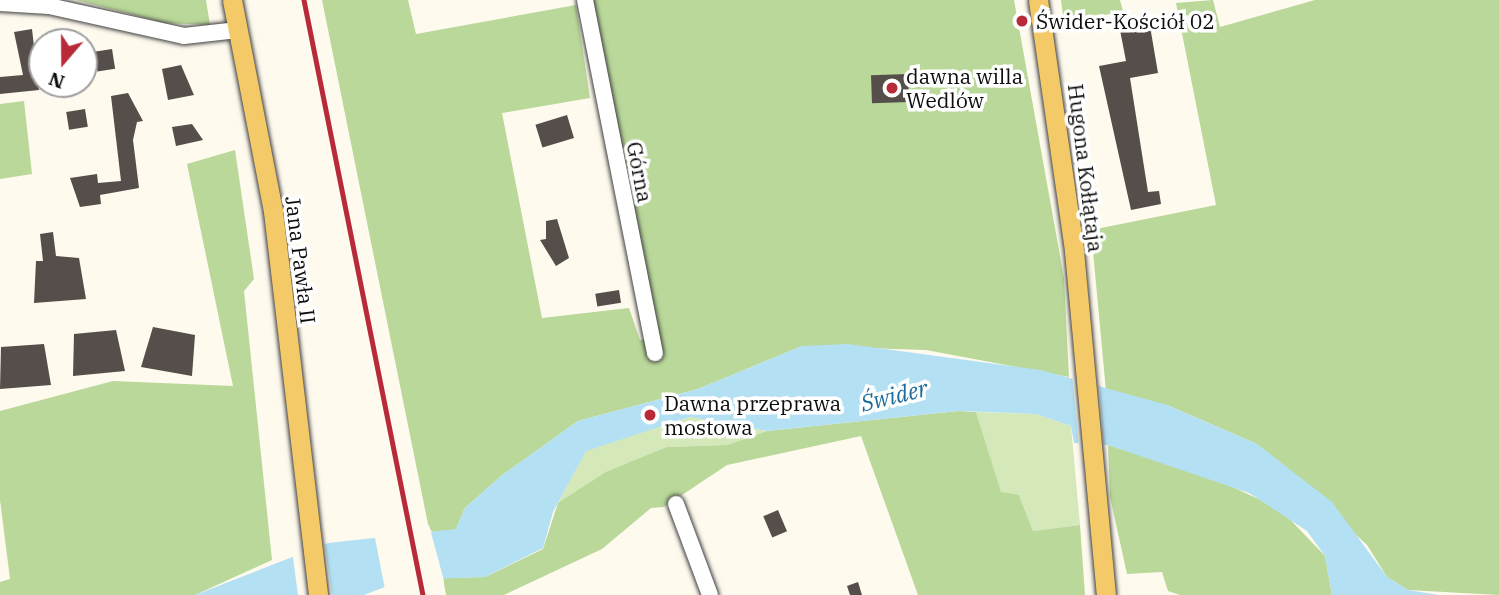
<!DOCTYPE html>
<html>
<head>
<meta charset="utf-8">
<style>
  body { margin:0 }
  #map { position:relative; width:1499px; height:595px; overflow:hidden; background:#fefaee; font-family:"IBM Plex Serif",serif }
  div>[style] { position:absolute }
  [style*='--x'] { left:calc(var(--x)*1px); top:calc(var(--y)*1px); width:calc(var(--w)*1px); rotate:calc(var(--a)*1deg) }
  .green>* { inset:0; background:#d4e8b9 }
  .forest>* { inset:0; background:#b9d899 }
  .water>* { inset:0; background:#b4e0f4 }
  .pier>* { inset:0; background:#fefaee }
  .building>* { inset:0; background:#554e4a; transform-origin:0 0 }
  .roads { filter:drop-shadow(0 0 2px #404040) drop-shadow(0 0 2px #404040) }
  .minor>* { height:16px; margin:-8px; padding:0 8px; transform-origin:8px; border-radius:8px; background:#fff }
  .major>* { height:19px; margin:-9.5px; padding:0 9.5px; transform-origin:9.5px; border-radius:9.5px; background:#f4c968 }
  .rail>* { height:4.5px; margin:-2.25px; padding:0 2.25px; transform-origin:2.25px; border-radius:2.25px; background:#b92a39 }
  .dots>* { width:19px; height:19px; translate:-50% -50%; box-sizing:border-box; border:4px solid #fff; border-radius:50% }
  span { translate:-50% -50%; white-space:nowrap; text-align:center; line-height:1.15; -webkit-text-stroke:7px #fff; paint-order:stroke }
  .poi-label { font-size:21px; color:#0d0d0d }
  .left { translate:0 -50%; text-align:left }
  .street-label { font-size:21px; color:#0d0d0d }
  .water-label { font-size:23px; color:#1b6b9b; font-style:italic }
  .north { position:absolute; left:28px; top:28px; width:70px; height:70px; box-sizing:border-box; background:#fff; border:2px solid #9e9e9e; border-radius:50%; rotate:200deg; font-size:19px; font-weight:700; line-height:28px; text-align:center; color:#0d0d0d }
  .north::after { content:''; display:block; margin:auto; width:24px; height:32px; background:#b92a39; clip-path:polygon(50% 0,100% 100%,50% 72%,0 100%) }
</style>
</head>
<body>
<div id="map">
  <div class="green">
    <i style="clip-path:polygon(976px 412px,1036px 414px,1071px 426px,1080px 525px,1033px 531px,1019px 495px,1001px 493px)"></i>
    <i style="clip-path:polygon(690px 417px,767px 431px,727px 445px,667px 447px,558px 503px,586px 450px)"></i>
  </div>
  <div class="forest">
    <i style="clip-path:polygon(76px 0,206px 0,210px 25px,165px 23px)"></i>
    <i style="clip-path:polygon(322px 0,408px 0,416px 34px,576px 5px,590px 98px,502px 113px,542px 318px,629px 308px,640px 340px,656px 337px,592px 0,1014px 0,1064px 278px,1069px 377px,926px 350px,802px 346px,698px 389px,578px 421px,501px 476px,465px 508px,456px 529px,438px 535px,429px 529px)"></i>
    <i style="clip-path:polygon(1061px 0,1120px 0,1123px 11px,1064px 24px)"></i>
    <i style="clip-path:polygon(1213px 0,1220px 27px,1315px 0,1499px 0,1499px 595px,1408px 590px,1387px 577px,1367px 545px,1257px 444px,1167px 405px,1106px 391px,1091px 230px,1216px 205px,1176px 3px)"></i>
    <i style="clip-path:polygon(24px 101px,32px 174px,0 179px,0 104px)"></i>
    <i style="clip-path:polygon(235px 150px,254px 279px,244px 291px,272px 560px,195px 595px,0 595px,0 582px,10px 579px,0 500px,0 411px,113px 381px,233px 386px,187px 164px)"></i>
    <i style="clip-path:polygon(958px 411px,976px 412px,1001px 492px,1019px 495px,1033px 531px,1080px 525px,1085px 595px,918px 595px,861px 436px,727px 465px,664px 507px,651px 508px,602px 549px,504px 595px,446px 595px,443px 578px,485px 577px,543px 549px,558px 503px,606px 472px,667px 447px,727px 445px,767px 431px)"></i>
    <i style="clip-path:polygon(1108px 445px,1213px 478px,1280px 509px,1325px 556px,1332px 595px,1180px 595px,1168px 591px,1162px 572px,1127px 574px,1110px 497px)"></i>
  </div>
  <div class="water">
    <i style="clip-path:polygon(848px 344px,1041px 370px,1167px 405px,1257px 444px,1332px 502px,1387px 577px,1408px 590px,1439px 595px,1332px 595px,1325px 556px,1307px 531px,1249px 493px,1108px 445px,1074px 443px,1071px 426px,1036px 414px,958px 411px,767px 431px,690px 417px,586px 451px,553px 512px,543px 548px,485px 577px,403px 580px,364px 595px,195px 595px,328px 543px,456px 529px,465px 508px,501px 476px,578px 421px,698px 389px,802px 346px)"></i>
  </div>
  <div class="pier">
    <i style="clip-path:polygon(1072px 374px,1099px 384px,1104px 448px,1079px 447px)"></i>
    <i style="clip-path:polygon(429px 525px,444px 581px,385px 589px,374px 533px)"></i>
    <i style="clip-path:polygon(324px 540px,332px 595px,298px 595px,292px 550px)"></i>
  </div>
  <div class="building">
    <i style="clip-path:polygon(1158px 18px,1161px 31px,1151px 32px,1158px 73px,1130px 78px,1148px 192px,1159px 191px,1161px 204px,1131px 210px,1099px 66px,1126px 61px,1119px 25px)"></i>
    <i style="clip-path:polygon(32px 29px,39px 90px,0 94px,0 77px,23px 75px,14px 32px)"></i>
    <i style="left:112px;top:49px;width:20px;height:18px;rotate:81deg"></i>
    <i style="clip-path:polygon(181px 65px,194px 95px,168px 100px,162px 69px)"></i>
    <i style="left:908px;top:74px;width:28px;height:37px;rotate:88deg"></i>
    <i style="clip-path:polygon(128px 93px,143px 121px,137px 122px,133px 140px,139px 188px,100px 195px,101px 204px,80px 207px,70px 178px,97px 174px,98px 183px,121px 181px,111px 96px)"></i>
    <i style="left:85px;top:109px;width:18px;height:19px;rotate:81deg"></i>
    <i style="left:567px;top:115px;width:24px;height:33px;rotate:73deg"></i>
    <i style="clip-path:polygon(192px 124px,203px 140px,176px 146px,172px 127px)"></i>
    <i style="clip-path:polygon(557px 219px,569px 258px,556px 266px,540px 240px,546px 239px,546px 221px)"></i>
    <i style="clip-path:polygon(53px 232px,56px 256px,79px 258px,86px 299px,34px 303px,36px 261px,43px 261px,40px 234px)"></i>
    <i style="left:619px;top:290px;width:13px;height:24px;rotate:81deg"></i>
    <i style="clip-path:polygon(153px 327px,195px 335px,192px 376px,141px 367px)"></i>
    <i style="clip-path:polygon(116px 330px,125px 371px,73px 376px,74px 334px)"></i>
    <i style="clip-path:polygon(44px 344px,51px 385px,0 389px,1px 347px)"></i>
    <i style="left:778px;top:510px;width:23px;height:16px;rotate:67deg"></i>
    <i style="clip-path:polygon(858px 582px,862px 595px,850px 595px,847px 586px)"></i>
  </div>
  <div class="roads">
    <div class="minor">
      <i style="--x:585;--y:0;--w:360;--a:78.8"></i>
      <i style="--x:0;--y:3;--w:49;--a:3.5"></i>
      <i style="--x:49;--y:6;--w:138;--a:12.5"></i>
      <i style="--x:184;--y:36;--w:54;--a:-6.3"></i>
      <i style="--x:676;--y:504;--w:97;--a:69.5"></i>
    </div>
    <div class="major">
      <i style="--x:232;--y:0;--w:215;--a:79"></i>
      <i style="--x:273;--y:211;--w:387;--a:83.3"></i>
      <i style="--x:1038;--y:0;--w:254;--a:81.8"></i>
      <i style="--x:1074;--y:251;--w:345;--a:84.7"></i>
    </div>
  </div>
  <div class="rail">
    <i style="--x:304;--y:0;--w:607;--a:78.69"></i>
  </div>
  <div class="dots">
    <i style="left:1022px;top:21px;background:#b92a39"></i>
    <i style="left:892px;top:88px;background:#b92a39"></i>
    <i style="left:650px;top:415px;background:#b92a39"></i>
  </div>
  <div class="poi-label">
    <span class="left" style="left:1036px;top:21px">Świder-Kościół 02</span>
    <span class="left" style="left:906px;top:88px">dawna willa<br>Wedlów</span>
    <span class="left" style="left:664px;top:415px">Dawna przeprawa<br>mostowa</span>
  </div>
  <div class="street-label">
    <span style="left:1086px;top:168px;rotate:83deg">Hugona Kołłątaja</span>
    <span style="left:640px;top:172px;rotate:79deg">Górna</span>
    <span style="left:301px;top:260px;rotate:83deg">Jana Pawła II</span>
  </div>
  <div class="water-label">
    <span style="left:894px;top:395px;rotate:-14deg">Świder</span>
  </div>
  <div class="north">N</div>
</div>
</body>
</html>
